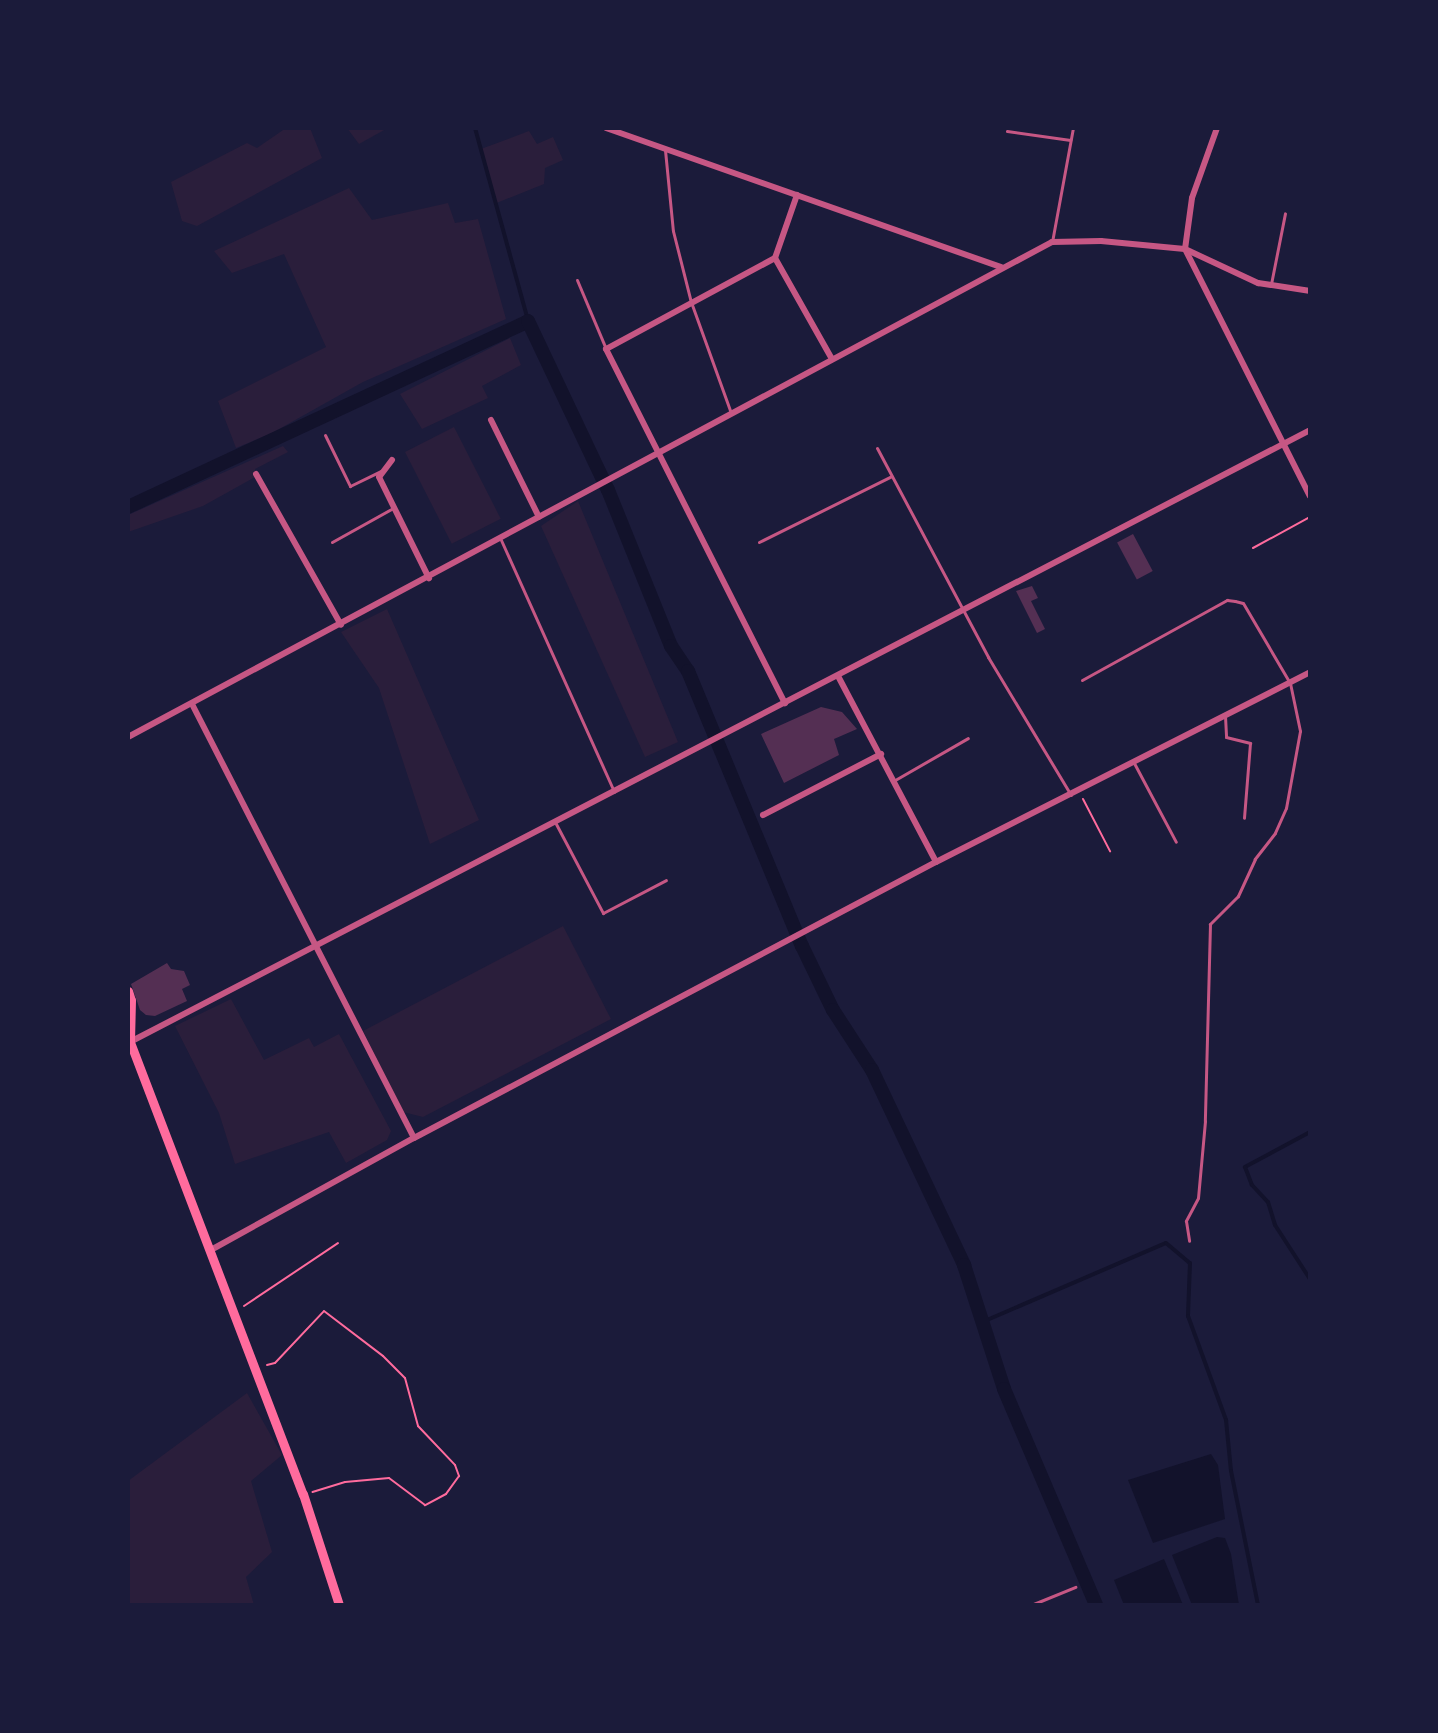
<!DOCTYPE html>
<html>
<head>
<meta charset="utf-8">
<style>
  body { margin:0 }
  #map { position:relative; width:1438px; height:1733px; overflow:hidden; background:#1b1b3a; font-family:"IBM Plex Serif",serif }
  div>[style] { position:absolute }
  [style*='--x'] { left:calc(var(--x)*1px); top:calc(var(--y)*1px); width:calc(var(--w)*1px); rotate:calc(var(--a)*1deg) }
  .green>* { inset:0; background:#2a1e3b; transform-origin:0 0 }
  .water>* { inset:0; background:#12122b }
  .stream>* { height:4px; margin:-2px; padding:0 2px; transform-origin:2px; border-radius:2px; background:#12122b }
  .canal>* { height:14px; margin:-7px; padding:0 7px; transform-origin:7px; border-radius:7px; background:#12122b }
  .building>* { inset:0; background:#542f53; transform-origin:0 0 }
  .path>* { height:2px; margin:-1px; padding:0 1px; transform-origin:1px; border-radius:1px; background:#ff6b9d }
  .service>* { height:3px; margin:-1.5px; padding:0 1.5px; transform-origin:1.5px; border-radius:1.5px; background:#c65784 }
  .minor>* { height:6px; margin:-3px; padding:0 3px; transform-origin:3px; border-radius:3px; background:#c65784 }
  .secondary>* { height:9px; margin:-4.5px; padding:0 4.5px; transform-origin:4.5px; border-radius:4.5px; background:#ff6b9d }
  span { translate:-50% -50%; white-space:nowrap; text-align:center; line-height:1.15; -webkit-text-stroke:6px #1b1b3a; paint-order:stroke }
  .frame { position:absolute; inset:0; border:130px solid #1b1b3a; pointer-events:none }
</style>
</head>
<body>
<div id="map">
  <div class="green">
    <i style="clip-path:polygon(286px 128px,310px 128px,322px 158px,197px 226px,182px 221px,171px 182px,247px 143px,257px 148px)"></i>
    <i style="clip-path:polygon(347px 128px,386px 128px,386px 129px,359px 144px)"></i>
    <i style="clip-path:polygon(529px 131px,537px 144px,553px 137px,563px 160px,545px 168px,544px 184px,494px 204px,481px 149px)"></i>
    <i style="clip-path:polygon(349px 188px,372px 220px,448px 203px,455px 223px,478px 219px,506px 319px,363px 382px,272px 433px,236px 448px,218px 401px,326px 347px,284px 254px,232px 273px,214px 251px)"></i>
    <i style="clip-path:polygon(510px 338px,521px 365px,482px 386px,488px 398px,422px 429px,400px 394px)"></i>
    <i style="left:454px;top:427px;width:103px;height:55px;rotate:63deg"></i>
    <i style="clip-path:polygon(283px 446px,288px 452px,255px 469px,257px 476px,203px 506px,128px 532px,128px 515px)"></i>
    <i style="clip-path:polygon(578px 501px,678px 742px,645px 757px,541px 526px)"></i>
    <i style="clip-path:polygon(387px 609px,479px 820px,430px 844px,379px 688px,341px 632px)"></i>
    <i style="clip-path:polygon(563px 926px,611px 1019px,423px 1117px,403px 1112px,363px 1031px)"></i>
    <i style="clip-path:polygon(231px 999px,264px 1060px,309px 1038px,314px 1047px,339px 1034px,391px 1131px,387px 1140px,346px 1163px,329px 1132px,235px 1164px,219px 1113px,175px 1026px)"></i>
    <i style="clip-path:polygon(247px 1393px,282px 1455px,251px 1481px,272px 1552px,246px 1577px,254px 1605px,128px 1605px,128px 1481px)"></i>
  </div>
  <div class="water">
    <i style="clip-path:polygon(1211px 1454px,1218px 1465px,1225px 1519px,1153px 1543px,1128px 1480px)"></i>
    <i style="clip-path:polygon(1217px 1537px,1225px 1538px,1231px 1554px,1239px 1605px,1192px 1605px,1172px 1555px)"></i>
    <i style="clip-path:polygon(1164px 1559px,1183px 1605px,1124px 1605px,1114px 1580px)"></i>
  </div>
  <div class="stream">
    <i style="--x:475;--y:128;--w:200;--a:74.6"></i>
    <i style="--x:1310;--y:1132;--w:74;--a:151.7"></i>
    <i style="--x:1245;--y:1167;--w:19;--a:69"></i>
    <i style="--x:1252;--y:1185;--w:23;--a:47"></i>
    <i style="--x:1268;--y:1202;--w:24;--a:73"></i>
    <i style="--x:1275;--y:1225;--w:64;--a:57.1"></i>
    <i style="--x:980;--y:1323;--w:202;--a:-23.3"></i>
    <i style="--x:1166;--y:1243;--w:31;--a:40"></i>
    <i style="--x:1190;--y:1263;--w:53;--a:92.2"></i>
    <i style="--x:1188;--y:1316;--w:111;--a:69.9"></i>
    <i style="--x:1226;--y:1420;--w:51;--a:84.4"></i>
    <i style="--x:1231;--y:1471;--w:137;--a:78.6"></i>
  </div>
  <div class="canal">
    <i style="--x:128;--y:507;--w:441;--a:-24.9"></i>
    <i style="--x:528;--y:321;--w:187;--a:64.7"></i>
    <i style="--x:608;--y:490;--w:168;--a:68"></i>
    <i style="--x:671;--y:646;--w:30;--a:56"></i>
    <i style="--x:688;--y:671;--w:298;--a:67.5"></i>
    <i style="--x:802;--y:946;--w:71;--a:64.2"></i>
    <i style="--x:833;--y:1010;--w:72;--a:57"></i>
    <i style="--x:872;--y:1070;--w:216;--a:64.7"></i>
    <i style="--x:964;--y:1265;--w:130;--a:72.1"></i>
    <i style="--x:1004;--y:1389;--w:235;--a:66.9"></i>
  </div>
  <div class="building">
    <i style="left:1133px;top:534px;width:42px;height:18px;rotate:62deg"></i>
    <i style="clip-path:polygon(1032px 586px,1038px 598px,1031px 601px,1045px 629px,1037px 633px,1016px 591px)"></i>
    <i style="clip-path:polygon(821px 707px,842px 712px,857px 729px,834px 739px,839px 755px,784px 783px,761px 734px)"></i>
    <i style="clip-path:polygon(167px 963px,171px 969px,184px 971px,190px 985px,182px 989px,187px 1001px,155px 1016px,146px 1015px,140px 1010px,131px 984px)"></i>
  </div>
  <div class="path">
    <i style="--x:1253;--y:548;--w:65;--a:-28.5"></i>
    <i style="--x:1083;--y:799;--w:59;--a:62.6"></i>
    <i style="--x:244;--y:1306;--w:113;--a:-33.8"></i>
    <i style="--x:267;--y:1365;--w:8;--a:-14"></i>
    <i style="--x:275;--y:1363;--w:71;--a:-46.7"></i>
    <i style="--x:324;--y:1311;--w:74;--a:37.3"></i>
    <i style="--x:383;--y:1356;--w:31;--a:45"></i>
    <i style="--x:405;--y:1378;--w:50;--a:74.8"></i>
    <i style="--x:418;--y:1426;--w:54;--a:46.5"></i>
    <i style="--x:455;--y:1465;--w:12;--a:70"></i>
    <i style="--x:459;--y:1476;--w:22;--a:126"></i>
    <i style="--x:446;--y:1494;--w:24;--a:152"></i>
    <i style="--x:425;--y:1505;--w:45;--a:-143.1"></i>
    <i style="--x:389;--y:1478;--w:44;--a:174.8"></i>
    <i style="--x:345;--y:1482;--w:34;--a:163"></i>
  </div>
  <div class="service">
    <i style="--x:1007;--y:131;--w:64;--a:8.1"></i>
    <i style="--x:665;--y:150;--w:81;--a:84.4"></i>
    <i style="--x:673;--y:231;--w:73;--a:75.8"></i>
    <i style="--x:691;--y:302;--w:118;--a:70.2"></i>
    <i style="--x:1052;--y:242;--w:116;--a:-79.6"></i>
    <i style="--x:577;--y:280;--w:75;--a:67.2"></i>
    <i style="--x:1271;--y:284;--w:72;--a:-78.8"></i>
    <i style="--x:325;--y:435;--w:57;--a:63.9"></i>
    <i style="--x:350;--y:486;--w:34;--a:-26"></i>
    <i style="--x:877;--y:448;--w:237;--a:62"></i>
    <i style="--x:988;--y:657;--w:161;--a:59"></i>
    <i style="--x:501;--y:540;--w:276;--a:65.8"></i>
    <i style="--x:332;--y:542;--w:70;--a:-29.1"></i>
    <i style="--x:759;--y:542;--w:148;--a:-26.4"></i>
    <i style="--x:1082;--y:680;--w:166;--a:-28.9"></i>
    <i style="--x:1227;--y:600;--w:8;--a:7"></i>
    <i style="--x:1235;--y:601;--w:8;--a:14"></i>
    <i style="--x:1243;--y:603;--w:93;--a:59.6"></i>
    <i style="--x:1290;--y:683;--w:49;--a:78.2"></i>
    <i style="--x:1300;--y:731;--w:78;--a:100.3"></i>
    <i style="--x:1286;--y:808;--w:27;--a:114"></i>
    <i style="--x:1275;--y:833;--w:33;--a:128"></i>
    <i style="--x:1255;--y:859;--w:41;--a:114.7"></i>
    <i style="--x:1238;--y:896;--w:40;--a:135"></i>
    <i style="--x:1210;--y:924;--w:197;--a:91.5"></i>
    <i style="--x:1205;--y:1121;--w:77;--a:95.2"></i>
    <i style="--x:1198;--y:1198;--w:26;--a:118"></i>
    <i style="--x:1186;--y:1221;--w:20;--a:81"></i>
    <i style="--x:1225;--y:716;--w:21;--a:87"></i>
    <i style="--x:1226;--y:737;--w:25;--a:14"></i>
    <i style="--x:1250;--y:743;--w:75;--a:94.6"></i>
    <i style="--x:1134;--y:763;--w:89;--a:62"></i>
    <i style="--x:895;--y:780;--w:84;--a:-29.9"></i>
    <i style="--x:555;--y:822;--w:103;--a:62.2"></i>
    <i style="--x:603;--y:913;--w:71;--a:-27.6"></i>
    <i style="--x:1031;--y:1605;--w:48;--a:-22.2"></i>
  </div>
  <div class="minor">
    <i style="--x:606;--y:128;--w:419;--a:19.4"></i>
    <i style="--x:1217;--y:128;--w:74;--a:109.7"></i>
    <i style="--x:1192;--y:198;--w:51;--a:97.8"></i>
    <i style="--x:1185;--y:249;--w:277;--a:63.2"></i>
    <i style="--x:775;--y:258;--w:192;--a:151.7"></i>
    <i style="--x:606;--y:349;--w:397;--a:63.2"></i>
    <i style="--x:775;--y:258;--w:116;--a:60.6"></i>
    <i style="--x:775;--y:258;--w:67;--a:-70.8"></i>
    <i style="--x:491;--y:420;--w:108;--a:63.7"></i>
    <i style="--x:392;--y:460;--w:21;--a:127"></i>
    <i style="--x:379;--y:477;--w:113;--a:63.7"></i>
    <i style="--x:256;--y:474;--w:173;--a:60.6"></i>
    <i style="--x:838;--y:676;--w:210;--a:62.2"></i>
    <i style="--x:192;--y:704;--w:487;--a:62.9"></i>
    <i style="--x:128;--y:737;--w:1048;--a:-28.18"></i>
    <i style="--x:1052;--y:242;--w:49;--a:-1.2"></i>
    <i style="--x:1101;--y:241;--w:84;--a:5.4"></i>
    <i style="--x:1185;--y:249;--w:81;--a:25"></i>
    <i style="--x:1258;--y:283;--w:53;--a:8.7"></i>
    <i style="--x:763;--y:815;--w:133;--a:-27.3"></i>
    <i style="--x:128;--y:1043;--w:1332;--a:-27.41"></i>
    <i style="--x:209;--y:1251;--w:234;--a:-28.9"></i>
    <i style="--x:414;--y:1138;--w:590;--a:-27.87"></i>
    <i style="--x:936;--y:862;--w:419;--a:-26.9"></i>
  </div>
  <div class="secondary">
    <i style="--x:128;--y:991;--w:9;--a:72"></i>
    <i style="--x:131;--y:1000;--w:42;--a:91.4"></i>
    <i style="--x:130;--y:1042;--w:484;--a:69.1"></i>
    <i style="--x:303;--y:1494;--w:117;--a:72"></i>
  </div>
  <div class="frame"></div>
</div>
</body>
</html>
